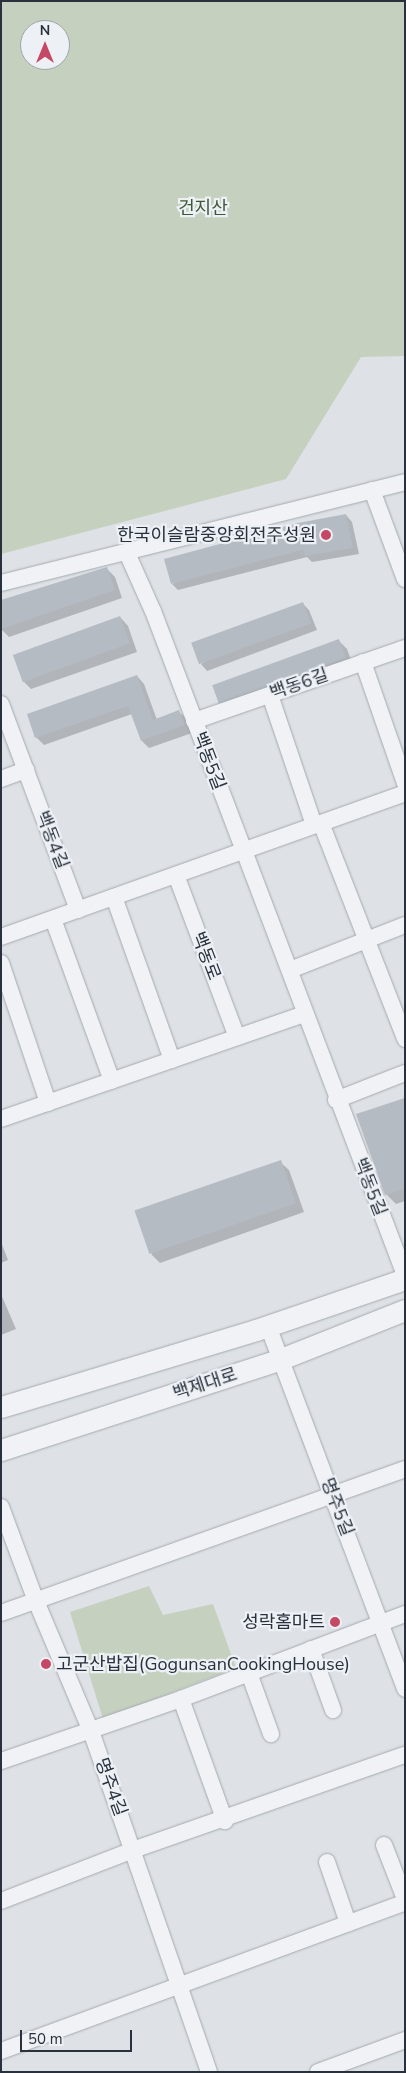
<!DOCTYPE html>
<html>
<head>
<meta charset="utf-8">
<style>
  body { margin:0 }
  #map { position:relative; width:406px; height:2073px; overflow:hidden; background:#dee2e6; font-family:"Nunito Sans","Noto Sans KR",sans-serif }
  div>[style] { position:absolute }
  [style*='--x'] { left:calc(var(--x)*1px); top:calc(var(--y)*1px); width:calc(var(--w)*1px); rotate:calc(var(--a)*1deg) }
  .green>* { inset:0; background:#c5d0bf }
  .shadow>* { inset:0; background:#0003 }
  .building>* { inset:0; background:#b5bbc3; transform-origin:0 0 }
  .roads { filter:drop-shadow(0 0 1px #a4a9b0) drop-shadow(0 0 1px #a4a9b0) }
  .minor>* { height:16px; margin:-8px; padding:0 8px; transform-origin:8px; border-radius:8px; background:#f0f2f5 }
  .tertiary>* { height:21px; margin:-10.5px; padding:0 10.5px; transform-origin:10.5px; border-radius:10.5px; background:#f0f2f5 }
  .dots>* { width:14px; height:14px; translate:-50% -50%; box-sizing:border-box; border:2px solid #edf0f4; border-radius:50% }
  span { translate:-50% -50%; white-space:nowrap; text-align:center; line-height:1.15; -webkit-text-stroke:4.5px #edf0f4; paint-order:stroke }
  .park-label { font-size:18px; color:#3f5736 }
  .poi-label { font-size:18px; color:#28313c }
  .right { translate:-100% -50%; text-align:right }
  .left { translate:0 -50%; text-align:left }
  .street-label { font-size:18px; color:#28313c }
  .frame { position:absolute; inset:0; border:2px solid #28313c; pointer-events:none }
  .north { position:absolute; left:20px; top:20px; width:50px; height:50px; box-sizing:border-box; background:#edf0f4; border:1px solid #9ea4aa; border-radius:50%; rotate:0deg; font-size:14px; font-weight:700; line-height:20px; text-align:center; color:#28313c }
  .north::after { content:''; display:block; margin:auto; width:18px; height:22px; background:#c54964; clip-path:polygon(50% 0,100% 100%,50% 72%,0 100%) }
  .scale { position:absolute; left:20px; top:2030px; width:112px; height:22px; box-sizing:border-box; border:2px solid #28313c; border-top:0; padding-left:6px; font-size:15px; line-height:18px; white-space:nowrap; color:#28313c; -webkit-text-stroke:4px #edf0f4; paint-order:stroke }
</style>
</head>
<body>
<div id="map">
  <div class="green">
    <i style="clip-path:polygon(evenodd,1px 1px,405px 1px,405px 356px,361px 357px,286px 479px,1px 554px,1px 1px,30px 30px,60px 30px,60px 60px,30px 60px,30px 30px)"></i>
    <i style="clip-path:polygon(149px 1586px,163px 1615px,213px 1604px,236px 1668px,103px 1719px,70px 1612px)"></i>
  </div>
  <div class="shadow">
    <i style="clip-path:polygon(346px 515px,352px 522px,359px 554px,312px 562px,307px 557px,178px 590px,172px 584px)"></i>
    <i style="clip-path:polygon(106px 568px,115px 577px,122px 598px,9px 637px,1px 629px,1px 602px)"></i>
    <i style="clip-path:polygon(303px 604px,309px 610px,317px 630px,207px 671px,201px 664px)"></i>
    <i style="clip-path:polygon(120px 617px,128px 626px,137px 652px,31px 689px,23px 681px)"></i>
    <i style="clip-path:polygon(339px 641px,347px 649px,353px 666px,227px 710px,219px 702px)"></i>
    <i style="clip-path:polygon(137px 676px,144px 684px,157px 720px,179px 712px,187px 719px,192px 733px,149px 748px,142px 741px,132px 714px,44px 745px,36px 737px)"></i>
    <i style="clip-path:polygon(405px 1098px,405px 1201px,396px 1204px,387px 1195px,357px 1115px)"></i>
    <i style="clip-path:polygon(280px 1162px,289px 1170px,304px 1212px,160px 1263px,152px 1255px,137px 1213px)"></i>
    <i style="clip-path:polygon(1px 1242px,8px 1260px,1px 1263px)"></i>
    <i style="clip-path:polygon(1px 1294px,16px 1329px,1px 1335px)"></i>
  </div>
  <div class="building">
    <i style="clip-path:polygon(346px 514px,353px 548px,305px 556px,303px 550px,171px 584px,164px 559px,298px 523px)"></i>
    <i style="clip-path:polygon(107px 567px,115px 590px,1px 629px,1px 600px)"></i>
    <i style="left:303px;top:602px;width:23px;height:119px;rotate:70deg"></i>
    <i style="left:120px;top:616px;width:29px;height:114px;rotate:70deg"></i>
    <i style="left:339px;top:639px;width:20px;height:135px;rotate:70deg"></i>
    <i style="clip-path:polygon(137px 675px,153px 720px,179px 710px,185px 725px,141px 741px,128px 706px,35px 738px,27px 714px)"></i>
    <i style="clip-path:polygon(405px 1098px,405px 1189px,385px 1195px,356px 1114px)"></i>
    <i style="left:281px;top:1160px;width:46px;height:155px;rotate:71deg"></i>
  </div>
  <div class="roads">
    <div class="minor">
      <i style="--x:372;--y:490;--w:95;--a:69.7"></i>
      <i style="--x:127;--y:553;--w:64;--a:65.9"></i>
      <i style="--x:153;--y:611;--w:710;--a:69.22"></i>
      <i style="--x:1;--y:583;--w:416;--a:-14"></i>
      <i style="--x:363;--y:662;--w:128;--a:70.9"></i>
      <i style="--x:270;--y:695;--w:137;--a:71.3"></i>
      <i style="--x:1;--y:704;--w:220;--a:69.5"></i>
      <i style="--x:194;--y:721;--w:223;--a:-19.1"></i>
      <i style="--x:1;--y:779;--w:27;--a:-20"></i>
      <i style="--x:321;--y:823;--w:232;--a:68.7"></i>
      <i style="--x:176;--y:875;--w:173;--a:69.4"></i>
      <i style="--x:114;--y:897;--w:173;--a:70.4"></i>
      <i style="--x:53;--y:919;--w:172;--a:70"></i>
      <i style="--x:1;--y:937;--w:429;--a:-19.6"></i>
      <i style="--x:1;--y:963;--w:148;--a:71.4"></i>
      <i style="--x:290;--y:970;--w:123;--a:-21.4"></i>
      <i style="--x:336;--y:1100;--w:74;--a:-21.4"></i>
      <i style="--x:1;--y:1119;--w:321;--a:-19.1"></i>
      <i style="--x:268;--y:1326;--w:388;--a:69.3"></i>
      <i style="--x:1;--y:1507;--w:100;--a:69.6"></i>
      <i style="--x:36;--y:1601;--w:141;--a:67.1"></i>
      <i style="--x:91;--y:1731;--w:361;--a:70.9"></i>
      <i style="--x:1;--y:1613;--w:429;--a:-19.6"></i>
      <i style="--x:311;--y:1649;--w:65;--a:70.2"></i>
      <i style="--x:249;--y:1673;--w:65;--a:70.2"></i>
      <i style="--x:181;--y:1699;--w:130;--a:70.2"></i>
      <i style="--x:1;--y:1761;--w:190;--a:-19"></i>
      <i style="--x:181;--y:1699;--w:240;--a:-20.8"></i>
      <i style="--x:384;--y:1845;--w:58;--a:68.7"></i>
      <i style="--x:327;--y:1862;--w:65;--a:71"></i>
      <i style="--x:1;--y:1901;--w:142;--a:-21.1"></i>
      <i style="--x:133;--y:1850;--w:288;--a:-19.3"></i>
      <i style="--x:1;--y:2051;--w:431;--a:-20.2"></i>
      <i style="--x:318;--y:2072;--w:93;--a:-20.2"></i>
    </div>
    <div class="tertiary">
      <i style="--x:1;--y:1407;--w:266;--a:-16.8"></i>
      <i style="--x:256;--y:1330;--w:157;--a:-18.9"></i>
      <i style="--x:1;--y:1450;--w:294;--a:-18"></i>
      <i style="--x:281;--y:1359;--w:133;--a:-21.6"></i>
    </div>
  </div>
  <div class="dots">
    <i style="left:326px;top:535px;background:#c54964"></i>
    <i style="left:335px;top:1622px;background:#c54964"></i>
    <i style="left:46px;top:1664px;background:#c54964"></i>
  </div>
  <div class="park-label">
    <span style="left:203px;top:208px">건지산</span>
  </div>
  <div class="poi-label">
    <span class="right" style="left:316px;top:535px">한국이슬람중앙회전주성원</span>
    <span class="right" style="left:325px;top:1622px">성락홈마트</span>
    <span class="left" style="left:56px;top:1664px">고군산밥집(GogunsanCookingHouse)</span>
  </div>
  <div class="street-label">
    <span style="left:299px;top:684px;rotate:-19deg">백동6길</span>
    <span style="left:209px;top:761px;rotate:69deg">백동5길</span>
    <span style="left:52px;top:840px;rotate:69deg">백동4길</span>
    <span style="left:206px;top:956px;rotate:69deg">백동로</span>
    <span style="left:370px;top:1187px;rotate:69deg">백동5길</span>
    <span style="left:205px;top:1384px;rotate:-18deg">백제대로</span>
    <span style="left:337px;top:1507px;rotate:69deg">명주5길</span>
    <span style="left:111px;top:1787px;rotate:70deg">명주4길</span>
  </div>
  <div class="frame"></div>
  <div class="north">N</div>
  <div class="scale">50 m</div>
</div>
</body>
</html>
